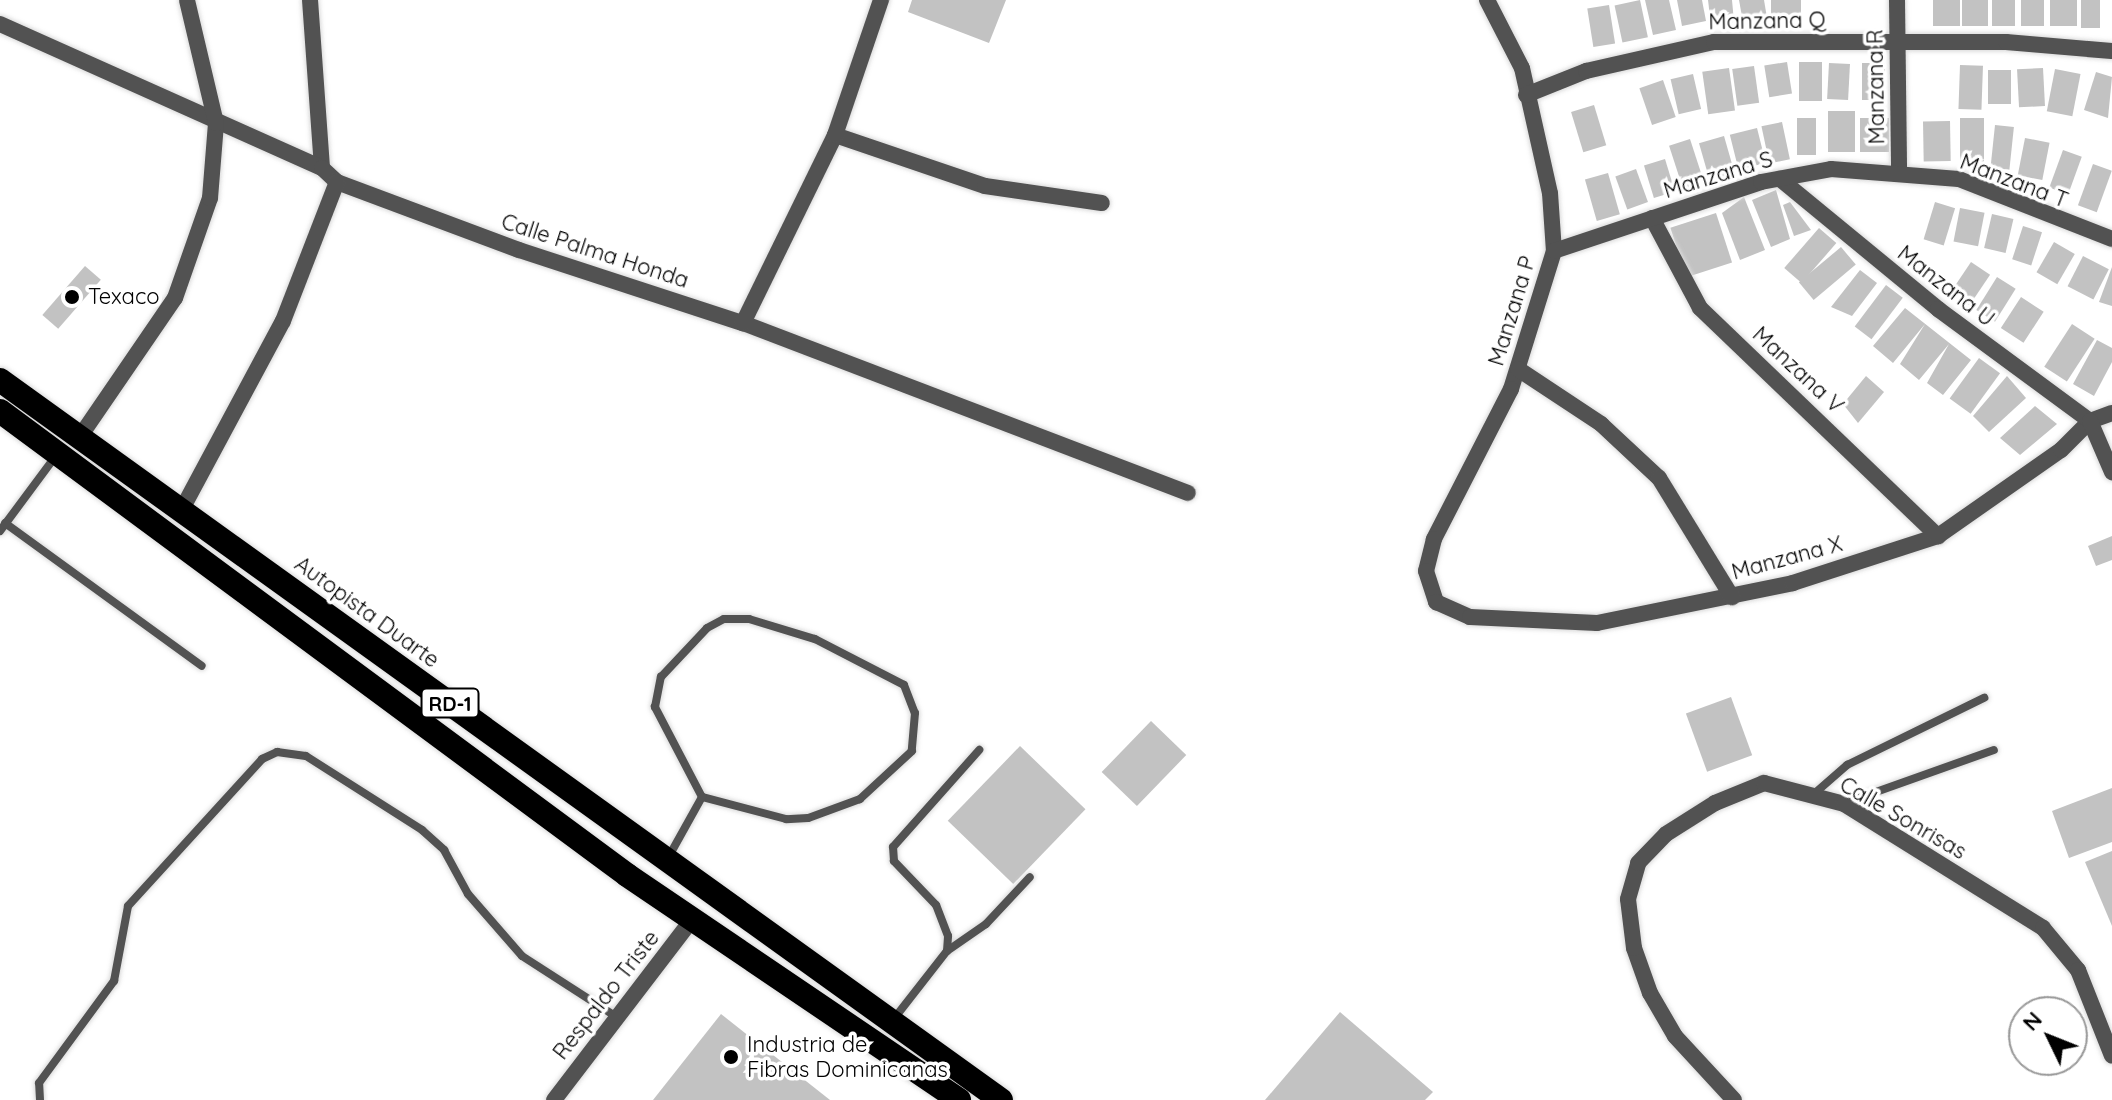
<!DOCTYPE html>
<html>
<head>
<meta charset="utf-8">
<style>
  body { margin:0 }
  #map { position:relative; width:2112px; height:1100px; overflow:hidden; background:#fff; font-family:Quicksand,sans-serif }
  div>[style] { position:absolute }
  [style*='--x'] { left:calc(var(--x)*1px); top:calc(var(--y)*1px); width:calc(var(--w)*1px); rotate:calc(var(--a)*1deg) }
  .building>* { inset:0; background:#c2c2c2; transform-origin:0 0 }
  .roads { filter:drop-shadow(0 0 2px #dbdbdb) drop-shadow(0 0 2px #dbdbdb) }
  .lane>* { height:8px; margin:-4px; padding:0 4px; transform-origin:4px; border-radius:4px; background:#525252 }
  .street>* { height:16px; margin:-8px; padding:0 8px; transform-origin:8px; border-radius:8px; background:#525252 }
  .highway>* { height:24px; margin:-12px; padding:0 12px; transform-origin:12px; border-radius:12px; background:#000 }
  .dots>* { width:22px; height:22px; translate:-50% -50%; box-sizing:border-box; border:4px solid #fff; border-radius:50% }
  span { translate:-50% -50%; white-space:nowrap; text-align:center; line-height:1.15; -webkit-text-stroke:7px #fff; paint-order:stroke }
  .shield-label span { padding:2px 6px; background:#fff; border:2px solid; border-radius:6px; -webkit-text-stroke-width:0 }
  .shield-label { font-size:20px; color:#000; font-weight:700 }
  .street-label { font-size:22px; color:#000 }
  .poi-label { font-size:22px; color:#000 }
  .left { translate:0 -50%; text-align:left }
  .north { position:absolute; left:2008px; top:996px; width:80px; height:80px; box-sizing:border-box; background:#fff; border:2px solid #999; border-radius:50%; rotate:313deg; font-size:22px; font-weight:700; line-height:32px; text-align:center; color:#000 }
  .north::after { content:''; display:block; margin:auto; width:28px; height:36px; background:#000; clip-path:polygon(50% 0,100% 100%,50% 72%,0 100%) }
</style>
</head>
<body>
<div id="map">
  <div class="building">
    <i style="clip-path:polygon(912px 0,1006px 0,989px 43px,908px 12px)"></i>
    <i style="left:1640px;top:0;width:38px;height:26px;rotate:78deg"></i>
    <i style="clip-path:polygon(1645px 0,1669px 0,1676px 30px,1653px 35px)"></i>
    <i style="clip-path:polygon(1677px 0,1702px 0,1706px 21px,1682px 26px)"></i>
    <i style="clip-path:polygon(1708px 0,1732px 0,1734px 22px,1711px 25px)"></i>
    <i style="clip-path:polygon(1739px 0,1764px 0,1767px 18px,1743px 22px)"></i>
    <i style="left:1771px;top:0;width:30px;height:19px"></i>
    <i style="left:1933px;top:0;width:27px;height:26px"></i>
    <i style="left:1962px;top:0;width:26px;height:26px"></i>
    <i style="left:1992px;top:0;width:23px;height:26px"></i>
    <i style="left:2021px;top:0;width:23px;height:26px"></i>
    <i style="left:2050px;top:0;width:27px;height:26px"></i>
    <i style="left:2081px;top:0;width:19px;height:28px"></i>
    <i style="left:1609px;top:5px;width:39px;height:22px;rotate:81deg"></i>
    <i style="left:1787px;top:62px;width:32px;height:23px;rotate:81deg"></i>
    <i style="left:1799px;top:62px;width:23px;height:39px"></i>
    <i style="left:1829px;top:63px;width:21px;height:36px;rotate:3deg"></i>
    <i style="left:1862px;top:63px;width:23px;height:37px"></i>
    <i style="left:1960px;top:65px;width:23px;height:44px;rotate:2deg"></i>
    <i style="left:1754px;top:66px;width:37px;height:22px;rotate:82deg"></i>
    <i style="left:1729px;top:68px;width:43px;height:27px;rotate:82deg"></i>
    <i style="left:2043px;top:68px;width:38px;height:26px;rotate:87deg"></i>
    <i style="left:2055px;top:69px;width:26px;height:43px;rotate:11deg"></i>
    <i style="left:1988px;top:70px;width:23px;height:34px"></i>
    <i style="clip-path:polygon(2096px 72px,2112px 77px,2108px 118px,2084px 110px)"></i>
    <i style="left:1693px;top:74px;width:36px;height:23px;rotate:77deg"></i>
    <i style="left:1663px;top:80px;width:39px;height:25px;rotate:71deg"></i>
    <i style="left:1594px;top:105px;width:42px;height:24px;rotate:73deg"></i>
    <i style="left:1828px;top:111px;width:27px;height:41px"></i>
    <i style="left:1797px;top:118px;width:19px;height:37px"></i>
    <i style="left:1860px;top:118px;width:29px;height:34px"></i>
    <i style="left:1960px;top:118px;width:24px;height:46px"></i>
    <i style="left:1950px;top:121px;width:40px;height:27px;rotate:89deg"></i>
    <i style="left:1782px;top:122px;width:38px;height:21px;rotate:78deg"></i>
    <i style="left:1995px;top:125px;width:19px;height:43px;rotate:6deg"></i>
    <i style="left:1757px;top:128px;width:36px;height:28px;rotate:76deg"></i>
    <i style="left:1724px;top:136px;width:41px;height:26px;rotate:74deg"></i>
    <i style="left:2025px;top:138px;width:25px;height:38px;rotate:11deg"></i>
    <i style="left:1690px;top:139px;width:46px;height:22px;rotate:72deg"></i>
    <i style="left:2063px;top:150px;width:20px;height:40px;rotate:20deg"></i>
    <i style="left:1665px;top:159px;width:34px;height:22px;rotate:73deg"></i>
    <i style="left:2093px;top:164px;width:20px;height:44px;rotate:20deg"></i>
    <i style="left:1636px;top:169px;width:35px;height:22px;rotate:70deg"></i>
    <i style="left:1608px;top:173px;width:43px;height:24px;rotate:74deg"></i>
    <i style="clip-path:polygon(1776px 190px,1790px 239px,1771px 247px,1752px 200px)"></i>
    <i style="clip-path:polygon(1744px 197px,1765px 250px,1740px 260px,1722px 213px)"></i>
    <i style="clip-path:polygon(1790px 202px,1811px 230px,1794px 236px,1783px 205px)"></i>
    <i style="left:1935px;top:202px;width:21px;height:39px;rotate:17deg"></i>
    <i style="left:1960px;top:208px;width:25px;height:34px;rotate:11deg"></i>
    <i style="left:1716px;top:213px;width:52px;height:48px;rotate:72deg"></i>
    <i style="left:1992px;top:214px;width:22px;height:35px;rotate:13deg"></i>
    <i style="left:2023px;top:226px;width:20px;height:35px;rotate:18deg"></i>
    <i style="left:1819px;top:228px;width:23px;height:53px;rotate:41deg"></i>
    <i style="left:2054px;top:242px;width:24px;height:35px;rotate:30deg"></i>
    <i style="left:1841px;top:247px;width:23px;height:55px;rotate:50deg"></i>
    <i style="left:2083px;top:256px;width:29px;height:34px;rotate:27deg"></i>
    <i style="left:1971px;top:262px;width:23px;height:37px;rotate:34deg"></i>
    <i style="left:85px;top:266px;width:21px;height:65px;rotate:41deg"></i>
    <i style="clip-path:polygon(2112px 267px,2112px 306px,2099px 302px)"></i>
    <i style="clip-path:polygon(1860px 270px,1877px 283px,1852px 316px,1831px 307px)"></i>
    <i style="left:1997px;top:277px;width:22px;height:39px;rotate:32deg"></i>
    <i style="left:1886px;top:285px;width:21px;height:52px;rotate:37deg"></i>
    <i style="left:2021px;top:297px;width:27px;height:37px;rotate:33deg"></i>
    <i style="clip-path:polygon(1905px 308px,1971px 360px,1943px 395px,1927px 383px,1949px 344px,1919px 380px,1900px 364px,1925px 324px,1893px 363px,1873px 346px)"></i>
    <i style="left:2072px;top:324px;width:27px;height:51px;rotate:33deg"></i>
    <i style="clip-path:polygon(2097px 340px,2112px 348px,2112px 362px,2094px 396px,2073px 384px)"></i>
    <i style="left:1979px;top:358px;width:26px;height:50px;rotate:36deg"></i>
    <i style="clip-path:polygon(1866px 376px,1884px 392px,1858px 423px,1843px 404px)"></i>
    <i style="clip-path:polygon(2007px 376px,2026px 398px,1989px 432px,1973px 416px)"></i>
    <i style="clip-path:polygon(2035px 406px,2057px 424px,2020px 455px,2000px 438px)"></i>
    <i style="clip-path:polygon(2112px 536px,2112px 560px,2096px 566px,2088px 546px)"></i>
    <i style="left:1731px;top:697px;width:62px;height:48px;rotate:70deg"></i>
    <i style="left:1151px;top:721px;width:49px;height:71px;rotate:44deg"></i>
    <i style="left:1020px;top:746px;width:91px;height:104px;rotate:44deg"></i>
    <i style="clip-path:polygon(2112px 788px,2112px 842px,2069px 858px,2052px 811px)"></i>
    <i style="clip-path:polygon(2112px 851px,2112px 926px,2085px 862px)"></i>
    <i style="clip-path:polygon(1340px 1012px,1433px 1092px,1425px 1100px,1265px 1100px)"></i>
    <i style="clip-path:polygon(721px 1014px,830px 1100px,653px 1100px)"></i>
  </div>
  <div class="roads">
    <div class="lane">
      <i style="--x:5;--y:523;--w:243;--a:36"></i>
      <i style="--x:0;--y:531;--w:92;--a:-53.4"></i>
      <i style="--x:724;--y:619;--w:25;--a:0"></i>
      <i style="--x:749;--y:619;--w:69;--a:16.9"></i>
      <i style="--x:815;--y:639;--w:100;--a:27.3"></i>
      <i style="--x:904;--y:685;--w:30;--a:69"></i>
      <i style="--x:915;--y:713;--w:38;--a:95"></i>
      <i style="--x:912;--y:751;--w:71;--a:137.3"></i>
      <i style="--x:860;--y:799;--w:55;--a:159.9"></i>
      <i style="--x:808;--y:818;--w:22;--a:177"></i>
      <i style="--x:786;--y:819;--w:87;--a:-165.3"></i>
      <i style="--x:702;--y:797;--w:102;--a:-117.6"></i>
      <i style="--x:655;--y:707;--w:31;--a:-79"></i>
      <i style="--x:661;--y:677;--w:67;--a:-46.8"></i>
      <i style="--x:707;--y:628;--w:19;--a:-28"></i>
      <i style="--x:1815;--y:793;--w:43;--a:-41.2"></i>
      <i style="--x:1847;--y:765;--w:153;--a:-26.1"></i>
      <i style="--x:1845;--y:803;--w:158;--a:-19.6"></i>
      <i style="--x:668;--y:858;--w:70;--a:-60.9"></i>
      <i style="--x:947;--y:951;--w:15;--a:-86"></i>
      <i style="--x:948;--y:936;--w:33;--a:-111"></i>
      <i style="--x:936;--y:905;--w:61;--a:-133.7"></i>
      <i style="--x:894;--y:861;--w:14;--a:-94"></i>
      <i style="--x:893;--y:847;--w:130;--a:-48.4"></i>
      <i style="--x:893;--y:1020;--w:88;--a:-52"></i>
      <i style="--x:947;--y:951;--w:47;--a:-34.7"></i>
      <i style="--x:986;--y:924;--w:64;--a:-46.9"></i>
      <i style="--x:40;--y:1100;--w:17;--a:-93"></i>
      <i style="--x:39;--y:1083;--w:127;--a:-53.7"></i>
      <i style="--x:114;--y:981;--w:76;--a:-79.4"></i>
      <i style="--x:128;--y:906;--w:199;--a:-47.6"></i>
      <i style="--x:262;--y:759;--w:17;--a:-25"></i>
      <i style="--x:277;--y:752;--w:29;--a:8"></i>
      <i style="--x:306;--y:756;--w:138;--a:32.5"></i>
      <i style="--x:422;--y:830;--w:30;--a:42"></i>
      <i style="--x:444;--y:850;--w:50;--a:61.4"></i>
      <i style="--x:468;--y:894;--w:82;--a:48.9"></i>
      <i style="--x:522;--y:956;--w:111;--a:32.8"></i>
    </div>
    <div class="street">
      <i style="--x:310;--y:0;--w:168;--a:85.9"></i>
      <i style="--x:1487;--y:0;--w:76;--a:62.8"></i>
      <i style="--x:1522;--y:68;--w:128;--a:77.4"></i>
      <i style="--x:1550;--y:193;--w:58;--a:86.1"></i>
      <i style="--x:1554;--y:251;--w:145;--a:107.3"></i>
      <i style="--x:1511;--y:389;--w:169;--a:117.2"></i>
      <i style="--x:1434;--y:539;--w:33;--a:104"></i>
      <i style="--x:1426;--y:571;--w:33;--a:72"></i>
      <i style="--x:1436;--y:602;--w:37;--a:24"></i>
      <i style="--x:1470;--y:617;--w:127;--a:2.7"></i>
      <i style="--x:1597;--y:623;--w:200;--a:-11.5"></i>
      <i style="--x:1793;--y:583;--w:152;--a:-18"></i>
      <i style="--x:1938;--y:536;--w:150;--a:-35"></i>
      <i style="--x:2061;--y:450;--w:41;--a:-45"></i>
      <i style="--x:2090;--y:421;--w:23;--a:-20"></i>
      <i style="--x:1897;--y:0;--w:174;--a:89.3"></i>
      <i style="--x:0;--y:24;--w:353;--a:24.1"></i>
      <i style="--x:322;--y:168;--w:21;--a:43"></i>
      <i style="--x:337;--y:182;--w:194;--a:20.5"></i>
      <i style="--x:519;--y:250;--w:236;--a:18.1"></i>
      <i style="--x:743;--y:323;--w:476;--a:20.9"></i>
      <i style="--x:1526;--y:95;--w:65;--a:-21.8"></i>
      <i style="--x:1586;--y:71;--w:131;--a:-12.8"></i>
      <i style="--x:1714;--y:42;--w:292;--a:0"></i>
      <i style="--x:2006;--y:42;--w:106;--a:4.9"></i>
      <i style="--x:835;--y:135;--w:158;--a:18.8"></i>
      <i style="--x:985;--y:186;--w:118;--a:8.3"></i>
      <i style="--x:1780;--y:179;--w:205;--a:39.4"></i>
      <i style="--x:1938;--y:309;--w:189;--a:36.4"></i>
      <i style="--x:1652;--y:218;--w:102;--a:61.9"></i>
      <i style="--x:1700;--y:308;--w:330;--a:43.8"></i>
      <i style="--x:1554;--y:251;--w:218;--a:-18.4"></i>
      <i style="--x:1761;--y:182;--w:71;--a:-10.5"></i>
      <i style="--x:1831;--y:169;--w:128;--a:4.5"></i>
      <i style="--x:1959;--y:179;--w:164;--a:21.4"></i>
      <i style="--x:743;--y:323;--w:209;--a:-63.9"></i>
      <i style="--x:835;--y:135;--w:143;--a:-71.2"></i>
      <i style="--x:1518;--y:369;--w:100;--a:33.5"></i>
      <i style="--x:1601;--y:424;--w:79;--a:43"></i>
      <i style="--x:1659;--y:478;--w:140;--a:58.5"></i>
      <i style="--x:2090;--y:421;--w:56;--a:66.7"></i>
      <i style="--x:79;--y:438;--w:170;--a:-55.6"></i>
      <i style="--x:175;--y:298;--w:106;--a:-70.7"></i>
      <i style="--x:210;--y:198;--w:75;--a:-85.4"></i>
      <i style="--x:216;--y:123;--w:126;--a:-103.3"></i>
      <i style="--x:181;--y:511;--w:216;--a:-61.8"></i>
      <i style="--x:283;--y:321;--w:149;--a:-68.8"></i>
      <i style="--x:554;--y:1100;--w:229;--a:-52.6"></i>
      <i style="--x:1734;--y:1100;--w:87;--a:-132.7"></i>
      <i style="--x:1675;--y:1036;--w:50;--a:-120.2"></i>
      <i style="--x:1650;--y:993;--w:48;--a:-109.6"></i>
      <i style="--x:1634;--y:948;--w:49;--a:-97"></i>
      <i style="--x:1628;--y:899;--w:37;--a:-74"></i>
      <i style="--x:1638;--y:863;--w:40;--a:-46"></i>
      <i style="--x:1666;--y:834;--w:58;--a:-32.3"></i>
      <i style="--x:1715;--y:803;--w:53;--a:-22.2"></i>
      <i style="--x:1764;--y:783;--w:83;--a:14.7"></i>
      <i style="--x:1844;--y:804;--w:234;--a:31.9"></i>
      <i style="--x:2043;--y:928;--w:55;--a:50.2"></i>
      <i style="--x:2078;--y:970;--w:92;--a:68.4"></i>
    </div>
    <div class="highway">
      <i style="--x:0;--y:380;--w:1233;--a:35.73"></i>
      <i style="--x:0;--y:411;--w:780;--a:36.5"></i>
      <i style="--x:627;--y:875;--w:401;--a:34.1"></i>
    </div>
  </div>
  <div class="dots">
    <i style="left:72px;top:297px;background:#000"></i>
    <i style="left:731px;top:1057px;background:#000"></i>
  </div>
  <div class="shield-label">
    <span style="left:450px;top:703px">RD-1</span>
  </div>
  <div class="street-label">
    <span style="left:1767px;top:21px;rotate:-1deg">Manzana Q</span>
    <span style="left:1876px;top:87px;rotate:-91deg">Manzana R</span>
    <span style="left:1718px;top:175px;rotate:-17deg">Manzana S</span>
    <span style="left:2014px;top:181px;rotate:21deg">Manzana T</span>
    <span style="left:595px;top:251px;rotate:18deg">Calle Palma Honda</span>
    <span style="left:1946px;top:286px;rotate:38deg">Manzana U</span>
    <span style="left:1512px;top:311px;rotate:-73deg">Manzana P</span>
    <span style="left:1798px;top:370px;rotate:43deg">Manzana V</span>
    <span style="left:1787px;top:558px;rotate:-15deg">Manzana X</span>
    <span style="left:367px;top:612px;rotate:36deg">Autopista Duarte</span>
    <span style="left:1903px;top:818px;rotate:30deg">Calle Sonrisas</span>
    <span style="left:606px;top:995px;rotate:-52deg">Respaldo Triste</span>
  </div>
  <div class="poi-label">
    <span class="left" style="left:88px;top:297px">Texaco</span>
    <span class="left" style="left:747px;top:1057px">Industria de<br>Fibras Dominicanas</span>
  </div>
  <div class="north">N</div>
</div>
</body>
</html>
